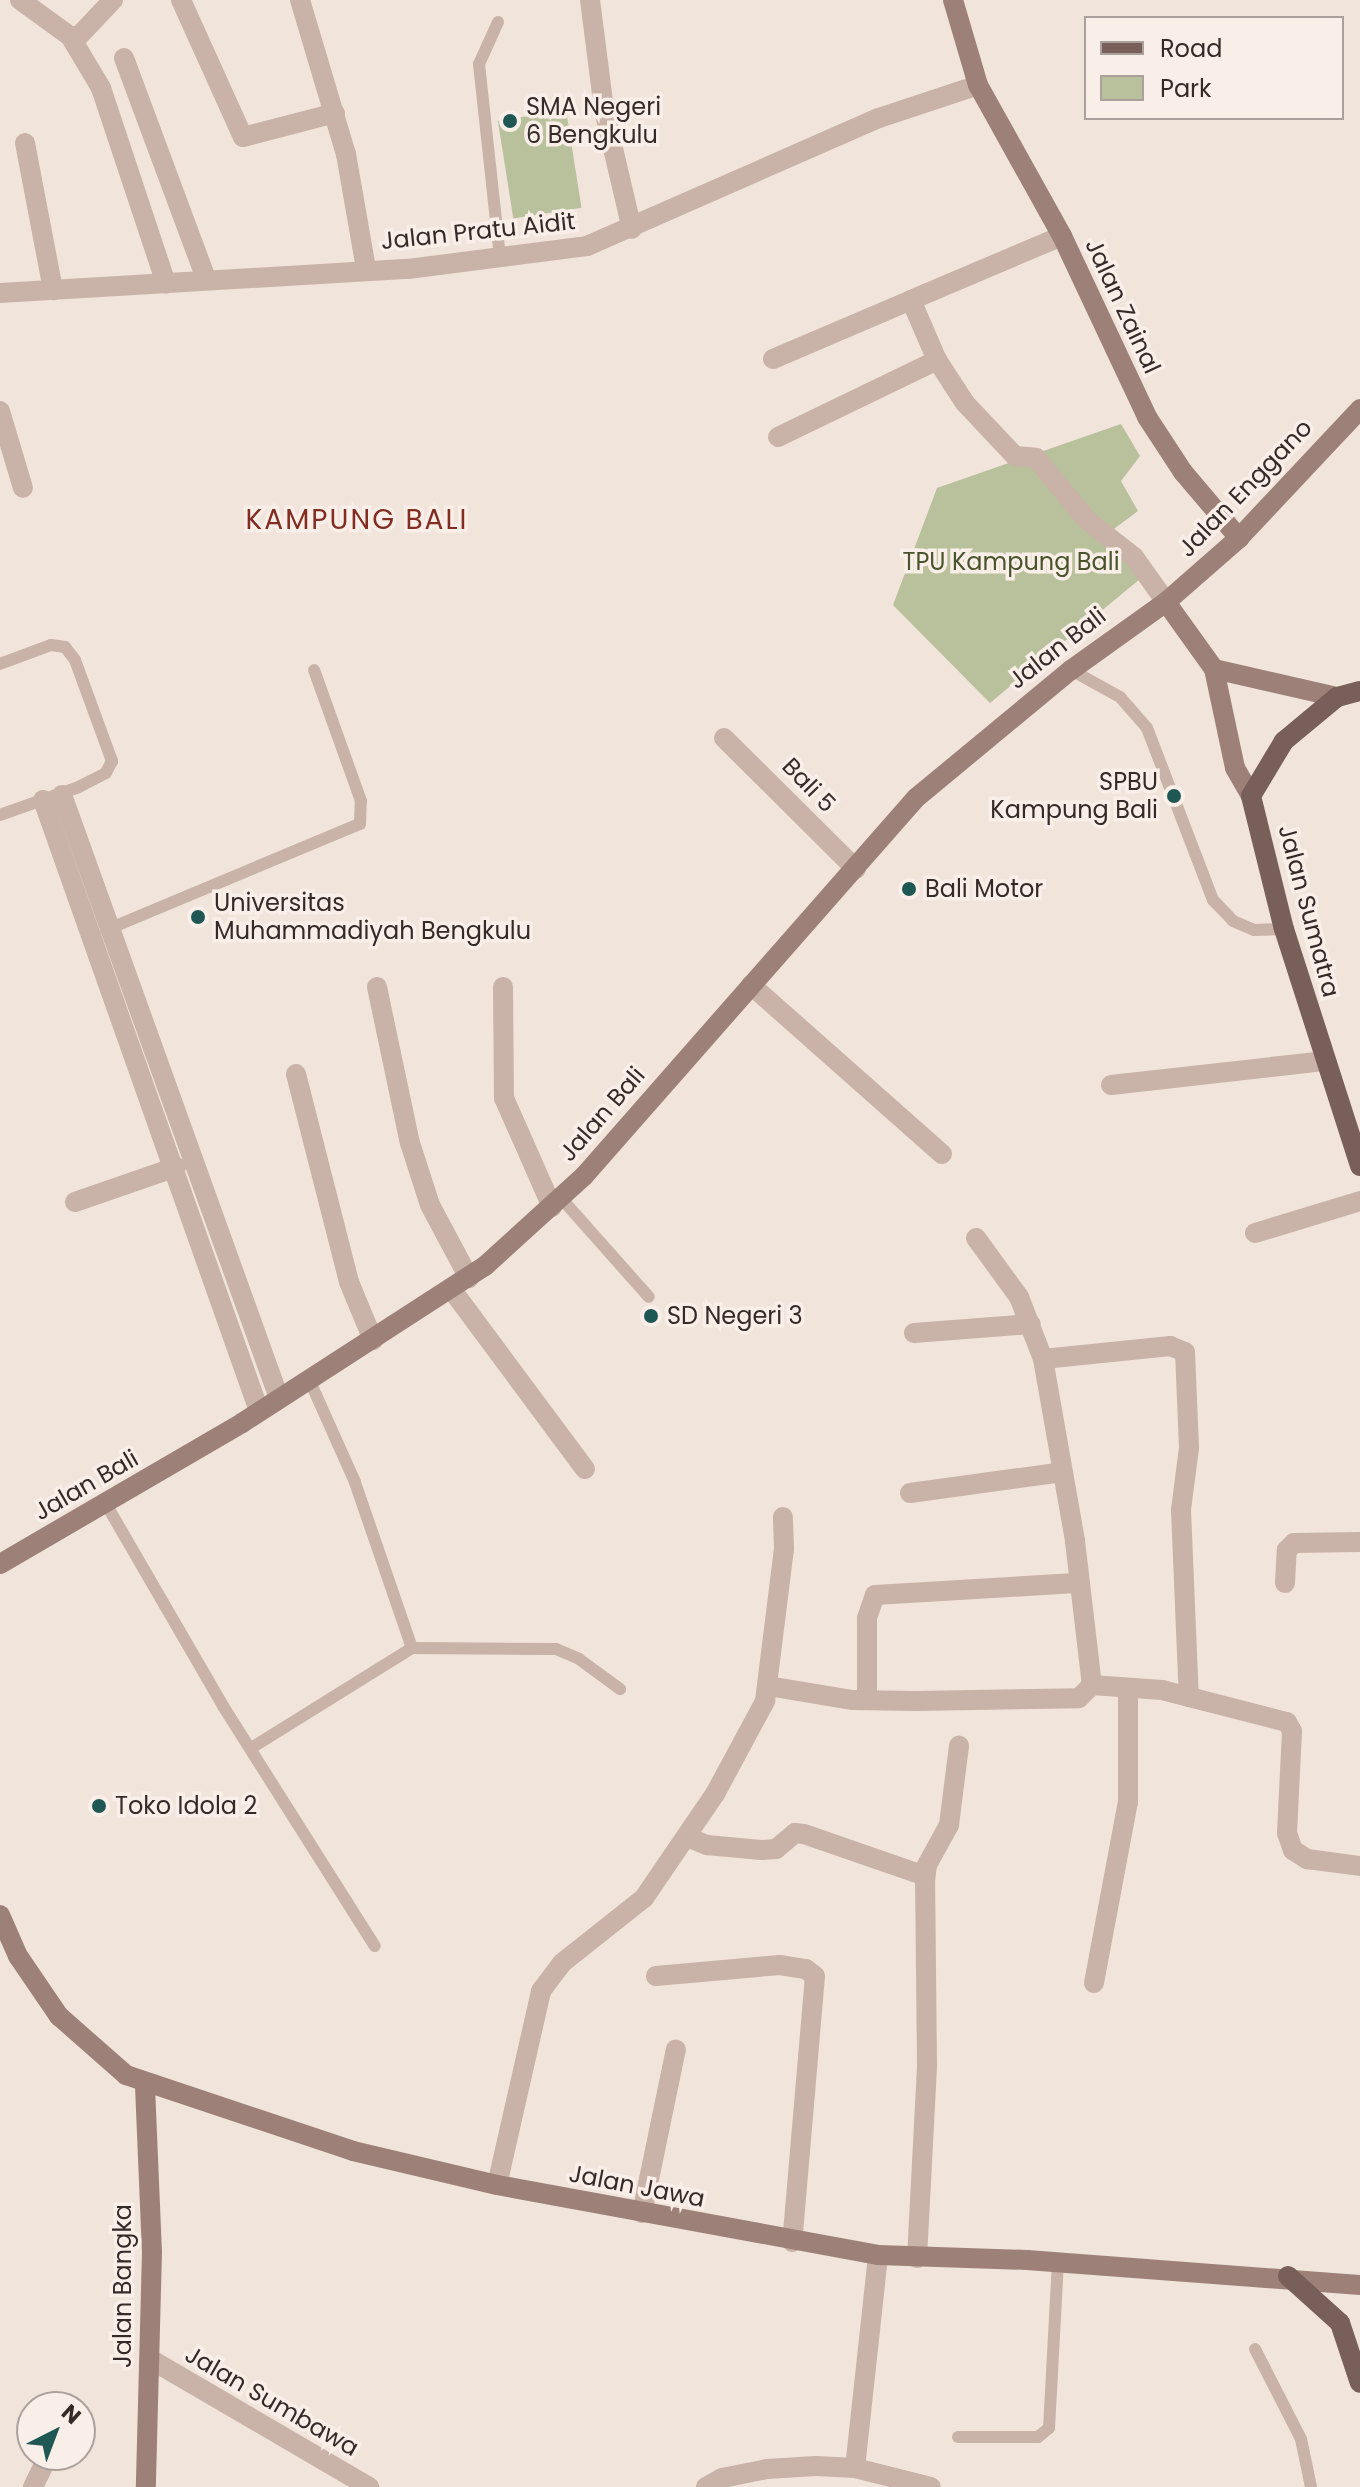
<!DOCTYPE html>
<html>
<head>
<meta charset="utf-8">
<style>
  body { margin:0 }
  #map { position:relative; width:1360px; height:2487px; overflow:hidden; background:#f1e4db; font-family:Poppins,sans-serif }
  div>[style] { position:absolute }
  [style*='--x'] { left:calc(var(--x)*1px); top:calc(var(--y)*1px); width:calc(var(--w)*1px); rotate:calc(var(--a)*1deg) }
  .green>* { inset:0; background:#b9c09c; transform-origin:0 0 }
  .lane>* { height:12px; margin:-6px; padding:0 6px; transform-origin:6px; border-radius:6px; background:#c9b2a7 }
  .street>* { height:20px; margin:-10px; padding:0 10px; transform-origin:10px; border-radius:10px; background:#c9b2a7 }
  .secondary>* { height:20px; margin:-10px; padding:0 10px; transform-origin:10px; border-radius:10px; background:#9d8179 }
  .primary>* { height:20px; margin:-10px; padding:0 10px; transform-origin:10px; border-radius:10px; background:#785f59 }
  .dots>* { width:22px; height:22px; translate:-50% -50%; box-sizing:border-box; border:4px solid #f9efe8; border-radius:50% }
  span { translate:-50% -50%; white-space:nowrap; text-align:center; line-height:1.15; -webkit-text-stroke:7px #f9efe8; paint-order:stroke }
  .poi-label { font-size:24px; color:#362a28 }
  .left { translate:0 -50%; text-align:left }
  .right { translate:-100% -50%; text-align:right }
  .street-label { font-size:24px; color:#362a28 }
  .park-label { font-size:24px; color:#4a542c }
  .quarter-label { font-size:28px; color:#832d22; letter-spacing:2px }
  .legend { position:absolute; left:1084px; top:16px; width:260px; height:104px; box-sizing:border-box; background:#f9efe8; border:2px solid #aba09b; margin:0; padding:10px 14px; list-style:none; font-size:24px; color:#362a28 }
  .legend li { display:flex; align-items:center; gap:16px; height:40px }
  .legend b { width:40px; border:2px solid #aba09b }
  .north { position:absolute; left:16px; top:2391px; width:80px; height:80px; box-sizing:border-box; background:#f9efe8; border:2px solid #aba09b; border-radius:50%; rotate:42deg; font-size:22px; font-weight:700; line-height:32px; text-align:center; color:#362a28 }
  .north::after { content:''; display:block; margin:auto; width:28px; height:36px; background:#1e5753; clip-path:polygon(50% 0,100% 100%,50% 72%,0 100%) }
</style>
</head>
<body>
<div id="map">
  <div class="green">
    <i style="left:566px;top:110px;width:99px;height:69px;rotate:81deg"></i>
    <i style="clip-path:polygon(1121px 424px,1140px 456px,1121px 481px,1138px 511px,1103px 537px,1140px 579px,990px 703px,893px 605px,937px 488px)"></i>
  </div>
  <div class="lane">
    <i style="--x:498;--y:22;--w:46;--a:114.3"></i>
    <i style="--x:479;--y:64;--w:195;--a:83.8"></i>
    <i style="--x:0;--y:664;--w:54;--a:-20.4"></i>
    <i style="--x:51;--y:645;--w:14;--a:8"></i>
    <i style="--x:65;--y:647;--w:16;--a:52"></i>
    <i style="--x:75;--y:660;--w:108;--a:69.9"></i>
    <i style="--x:112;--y:761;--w:13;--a:117"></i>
    <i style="--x:106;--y:773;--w:30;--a:153"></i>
    <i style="--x:79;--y:787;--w:84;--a:160.5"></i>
    <i style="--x:1071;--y:670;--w:56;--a:28.9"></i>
    <i style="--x:1120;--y:697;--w:41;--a:48.9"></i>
    <i style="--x:1147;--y:728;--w:184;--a:69"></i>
    <i style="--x:1213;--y:900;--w:29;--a:46"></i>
    <i style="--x:1233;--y:921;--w:23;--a:23"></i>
    <i style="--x:1254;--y:930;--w:30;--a:-2"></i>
    <i style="--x:106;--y:930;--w:275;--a:-22.7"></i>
    <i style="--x:360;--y:824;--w:23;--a:-88"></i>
    <i style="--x:361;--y:801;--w:139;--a:-109.7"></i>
    <i style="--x:561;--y:1198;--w:132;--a:48.4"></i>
    <i style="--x:106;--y:1504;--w:233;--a:59.9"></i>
    <i style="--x:223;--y:1706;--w:284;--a:57.7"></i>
    <i style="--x:412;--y:1648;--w:144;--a:0.4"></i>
    <i style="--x:556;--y:1649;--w:25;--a:23"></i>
    <i style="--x:579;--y:1659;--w:51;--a:36.2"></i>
    <i style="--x:253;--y:1747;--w:187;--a:-31.9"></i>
    <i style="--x:412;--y:1648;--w:176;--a:-109"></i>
    <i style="--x:355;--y:1482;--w:113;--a:-114.1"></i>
    <i style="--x:1255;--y:2349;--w:101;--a:62.9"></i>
    <i style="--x:1301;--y:2439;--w:49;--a:78.2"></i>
    <i style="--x:958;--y:2437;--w:80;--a:0"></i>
    <i style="--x:1038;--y:2437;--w:14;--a:-39"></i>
    <i style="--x:1049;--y:2428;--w:164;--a:-86.9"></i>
  </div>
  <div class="street">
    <i style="--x:20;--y:0;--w:62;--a:35.8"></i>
    <i style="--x:70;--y:36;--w:61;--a:59.2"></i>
    <i style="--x:101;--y:88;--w:206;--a:71.6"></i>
    <i style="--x:181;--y:0;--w:150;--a:65.7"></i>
    <i style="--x:243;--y:137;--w:95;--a:-14.6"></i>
    <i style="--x:300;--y:0;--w:161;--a:73.4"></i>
    <i style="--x:346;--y:154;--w:117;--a:80.1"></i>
    <i style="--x:590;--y:0;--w:111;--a:82.7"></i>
    <i style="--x:604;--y:110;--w:122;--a:76.8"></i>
    <i style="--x:70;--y:36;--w:8;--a:7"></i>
    <i style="--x:78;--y:37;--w:51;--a:-46.6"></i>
    <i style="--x:124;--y:58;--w:236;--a:69.6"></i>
    <i style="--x:25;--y:143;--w:150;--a:79.2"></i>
    <i style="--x:0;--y:293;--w:409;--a:-3.4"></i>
    <i style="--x:408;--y:269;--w:180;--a:-7.3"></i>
    <i style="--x:587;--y:246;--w:319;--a:-23.7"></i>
    <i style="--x:879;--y:118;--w:104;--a:-18.4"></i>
    <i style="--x:911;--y:300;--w:164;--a:-23"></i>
    <i style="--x:773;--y:359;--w:150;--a:-23.1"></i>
    <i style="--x:911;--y:300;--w:65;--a:66.6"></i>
    <i style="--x:0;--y:411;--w:80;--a:73.4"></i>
    <i style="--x:778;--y:437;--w:177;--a:-25.8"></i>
    <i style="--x:937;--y:360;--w:51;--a:56.9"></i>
    <i style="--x:965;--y:403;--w:73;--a:46.7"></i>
    <i style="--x:1015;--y:456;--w:21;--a:5"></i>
    <i style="--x:1036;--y:458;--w:80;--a:50.6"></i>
    <i style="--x:1087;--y:520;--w:60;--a:38.2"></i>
    <i style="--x:1134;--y:557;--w:55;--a:54.6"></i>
    <i style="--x:724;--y:738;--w:186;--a:44.8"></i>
    <i style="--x:62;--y:795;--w:641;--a:70.21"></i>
    <i style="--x:43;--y:800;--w:648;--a:70.53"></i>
    <i style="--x:751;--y:985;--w:255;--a:41.5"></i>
    <i style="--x:377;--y:987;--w:159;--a:78.1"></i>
    <i style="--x:410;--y:1143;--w:65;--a:72.1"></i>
    <i style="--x:430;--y:1205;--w:83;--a:61.9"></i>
    <i style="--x:503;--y:987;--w:111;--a:89.5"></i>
    <i style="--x:504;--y:1098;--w:119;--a:66.2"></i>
    <i style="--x:296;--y:1074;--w:215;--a:75.7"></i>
    <i style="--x:349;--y:1282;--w:63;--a:67.5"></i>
    <i style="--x:1111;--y:1085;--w:214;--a:-6.4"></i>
    <i style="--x:75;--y:1202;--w:107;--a:-19.1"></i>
    <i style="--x:1255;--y:1233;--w:110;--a:-16.9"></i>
    <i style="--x:976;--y:1238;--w:73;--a:53.9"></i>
    <i style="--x:1019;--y:1297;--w:66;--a:68.8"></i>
    <i style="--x:1043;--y:1359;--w:185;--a:80"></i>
    <i style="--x:1075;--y:1541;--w:145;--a:83.3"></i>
    <i style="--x:1092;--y:1685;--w:70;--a:4.1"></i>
    <i style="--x:1162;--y:1690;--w:129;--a:14.4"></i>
    <i style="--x:1287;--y:1722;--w:10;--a:61"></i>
    <i style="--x:1292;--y:1731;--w:102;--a:92.8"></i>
    <i style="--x:1287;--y:1833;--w:18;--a:71"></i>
    <i style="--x:1293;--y:1850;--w:17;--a:33"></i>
    <i style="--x:1307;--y:1859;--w:53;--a:7.5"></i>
    <i style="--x:452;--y:1290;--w:223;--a:53.4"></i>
    <i style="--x:914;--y:1333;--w:117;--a:-4.4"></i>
    <i style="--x:1043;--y:1359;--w:128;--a:-5.8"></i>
    <i style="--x:1170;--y:1346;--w:16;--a:22"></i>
    <i style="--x:1185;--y:1352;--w:96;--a:87.6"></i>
    <i style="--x:1189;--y:1448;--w:63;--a:97.4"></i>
    <i style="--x:1181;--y:1510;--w:187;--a:87.6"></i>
    <i style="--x:910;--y:1493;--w:154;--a:-7.8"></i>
    <i style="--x:1285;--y:1583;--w:33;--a:-87"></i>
    <i style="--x:1287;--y:1550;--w:10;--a:-45"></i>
    <i style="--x:1294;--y:1543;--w:66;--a:-0.9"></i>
    <i style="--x:768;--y:1686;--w:86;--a:9.4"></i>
    <i style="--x:853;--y:1700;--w:62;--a:0.9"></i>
    <i style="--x:915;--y:1701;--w:164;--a:-1"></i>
    <i style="--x:1079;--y:1698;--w:18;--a:-45"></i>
    <i style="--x:867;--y:1700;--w:82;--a:-90"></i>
    <i style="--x:867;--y:1618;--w:24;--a:-71"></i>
    <i style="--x:875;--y:1595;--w:205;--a:-3.4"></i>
    <i style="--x:687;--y:1837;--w:22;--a:22"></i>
    <i style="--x:707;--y:1845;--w:54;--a:5.3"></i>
    <i style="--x:761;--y:1850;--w:15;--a:-4"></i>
    <i style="--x:776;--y:1849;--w:25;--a:-40"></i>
    <i style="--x:795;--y:1833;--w:9;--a:6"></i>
    <i style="--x:804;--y:1834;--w:128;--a:19.1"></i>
    <i style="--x:656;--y:1976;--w:124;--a:-5.1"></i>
    <i style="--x:780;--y:1965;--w:26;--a:9"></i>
    <i style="--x:806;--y:1969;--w:11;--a:38"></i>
    <i style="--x:815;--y:1976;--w:267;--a:94.9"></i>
    <i style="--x:1094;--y:1983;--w:184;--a:-79.4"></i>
    <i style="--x:1128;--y:1802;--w:114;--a:-90"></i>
    <i style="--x:497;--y:2185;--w:199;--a:-77.2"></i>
    <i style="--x:541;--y:1991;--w:35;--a:-53"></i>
    <i style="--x:562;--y:1963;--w:105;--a:-38.4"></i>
    <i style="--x:644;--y:1898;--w:126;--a:-55.7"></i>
    <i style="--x:715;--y:1794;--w:106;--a:-61.7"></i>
    <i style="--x:765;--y:1701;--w:153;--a:-82.9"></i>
    <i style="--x:784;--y:1549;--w:32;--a:-92"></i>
    <i style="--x:642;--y:2213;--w:167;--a:-78.3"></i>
    <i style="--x:917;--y:2258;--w:193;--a:-87"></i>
    <i style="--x:927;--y:2065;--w:184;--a:-90.6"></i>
    <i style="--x:925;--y:1881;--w:16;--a:-83"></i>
    <i style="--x:927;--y:1865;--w:46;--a:-61.2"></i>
    <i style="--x:949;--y:1825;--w:80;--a:-82.8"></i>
    <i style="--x:150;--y:2359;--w:254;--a:30.3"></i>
    <i style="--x:855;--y:2468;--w:214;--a:-83.8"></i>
    <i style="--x:33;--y:2487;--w:30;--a:-64"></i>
    <i style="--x:706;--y:2487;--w:18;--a:-29"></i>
    <i style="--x:722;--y:2478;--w:46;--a:-11.3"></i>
    <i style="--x:767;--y:2469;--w:49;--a:-3.5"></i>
    <i style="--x:816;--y:2466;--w:39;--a:3"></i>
    <i style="--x:855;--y:2468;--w:78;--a:14"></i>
  </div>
  <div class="secondary">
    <i style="--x:953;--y:0;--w:89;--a:73.6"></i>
    <i style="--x:978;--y:85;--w:173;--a:60.9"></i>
    <i style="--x:1062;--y:236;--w:200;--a:64.8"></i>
    <i style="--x:1147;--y:417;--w:66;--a:56.8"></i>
    <i style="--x:1183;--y:472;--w:87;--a:49.7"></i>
    <i style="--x:1166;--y:602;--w:82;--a:54.4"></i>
    <i style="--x:1214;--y:669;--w:101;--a:78"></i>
    <i style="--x:1235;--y:768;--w:32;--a:60"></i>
    <i style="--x:1214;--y:669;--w:126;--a:12.8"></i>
    <i style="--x:0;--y:1564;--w:280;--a:-30.2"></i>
    <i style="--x:242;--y:1423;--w:289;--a:-32.9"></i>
    <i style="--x:485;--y:1266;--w:134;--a:-42.3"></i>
    <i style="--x:584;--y:1176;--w:503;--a:-48.71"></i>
    <i style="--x:916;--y:798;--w:201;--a:-39.6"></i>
    <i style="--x:1071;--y:670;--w:117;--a:-35.6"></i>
    <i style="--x:1166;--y:602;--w:97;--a:-41.2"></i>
    <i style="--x:1239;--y:538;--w:177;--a:-46.8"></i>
    <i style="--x:0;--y:1915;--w:45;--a:66.3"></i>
    <i style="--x:18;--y:1956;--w:73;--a:55.7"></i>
    <i style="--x:59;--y:2016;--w:89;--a:41.4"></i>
    <i style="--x:126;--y:2075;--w:239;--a:18.5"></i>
    <i style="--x:353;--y:2151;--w:148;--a:13.3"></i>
    <i style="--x:497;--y:2185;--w:387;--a:10.4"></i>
    <i style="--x:878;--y:2255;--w:149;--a:1.9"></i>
    <i style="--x:1027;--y:2260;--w:334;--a:4.3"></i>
    <i style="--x:145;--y:2086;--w:165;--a:87.6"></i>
    <i style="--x:152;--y:2251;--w:236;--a:91.5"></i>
  </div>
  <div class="primary">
    <i style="--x:1360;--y:691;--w:24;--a:165"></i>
    <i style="--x:1337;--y:697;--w:69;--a:140.3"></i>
    <i style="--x:1284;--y:741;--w:64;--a:121"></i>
    <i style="--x:1251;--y:796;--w:137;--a:76.1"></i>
    <i style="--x:1284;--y:929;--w:249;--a:72.2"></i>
    <i style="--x:1288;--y:2276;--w:70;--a:42.1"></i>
    <i style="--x:1340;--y:2323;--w:63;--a:71.6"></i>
  </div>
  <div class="dots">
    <i style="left:510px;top:121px;background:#1e5753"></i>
    <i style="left:1174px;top:796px;background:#1e5753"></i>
    <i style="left:909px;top:889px;background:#1e5753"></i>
    <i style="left:198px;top:917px;background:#1e5753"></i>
    <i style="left:651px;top:1316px;background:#1e5753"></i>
    <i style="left:99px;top:1806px;background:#1e5753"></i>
  </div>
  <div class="poi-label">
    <span class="left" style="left:526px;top:121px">SMA Negeri<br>6 Bengkulu</span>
    <span class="right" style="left:1158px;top:796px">SPBU<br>Kampung Bali</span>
    <span class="left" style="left:925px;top:889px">Bali Motor</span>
    <span class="left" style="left:214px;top:917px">Universitas<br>Muhammadiyah Bengkulu</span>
    <span class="left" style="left:667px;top:1316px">SD Negeri 3</span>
    <span class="left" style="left:115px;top:1806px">Toko Idola 2</span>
  </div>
  <div class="street-label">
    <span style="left:478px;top:231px;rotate:-6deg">Jalan Pratu Aidit</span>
    <span style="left:1123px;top:306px;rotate:65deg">Jalan Zainal</span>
    <span style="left:1245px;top:488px;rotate:-46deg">Jalan Enggano</span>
    <span style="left:1057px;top:648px;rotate:-38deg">Jalan Bali</span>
    <span style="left:809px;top:785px;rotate:46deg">Bali 5</span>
    <span style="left:1309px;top:911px;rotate:75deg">Jalan Sumatra</span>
    <span style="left:602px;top:1114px;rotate:-49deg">Jalan Bali</span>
    <span style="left:86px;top:1485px;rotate:-30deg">Jalan Bali</span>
    <span style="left:637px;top:2186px;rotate:11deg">Jalan Jawa</span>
    <span style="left:123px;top:2286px;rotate:-90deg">Jalan Bangka</span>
    <span style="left:272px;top:2401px;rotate:30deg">Jalan Sumbawa</span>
  </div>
  <div class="park-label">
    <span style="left:1011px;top:562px">TPU Kampung Bali</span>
  </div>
  <div class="quarter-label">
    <span style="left:357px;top:520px">KAMPUNG BALI</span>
  </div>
  <ul class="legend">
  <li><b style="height:10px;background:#785f59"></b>Road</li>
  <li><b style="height:22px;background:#b9c09c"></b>Park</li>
  </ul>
  <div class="north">N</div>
</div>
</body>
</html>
